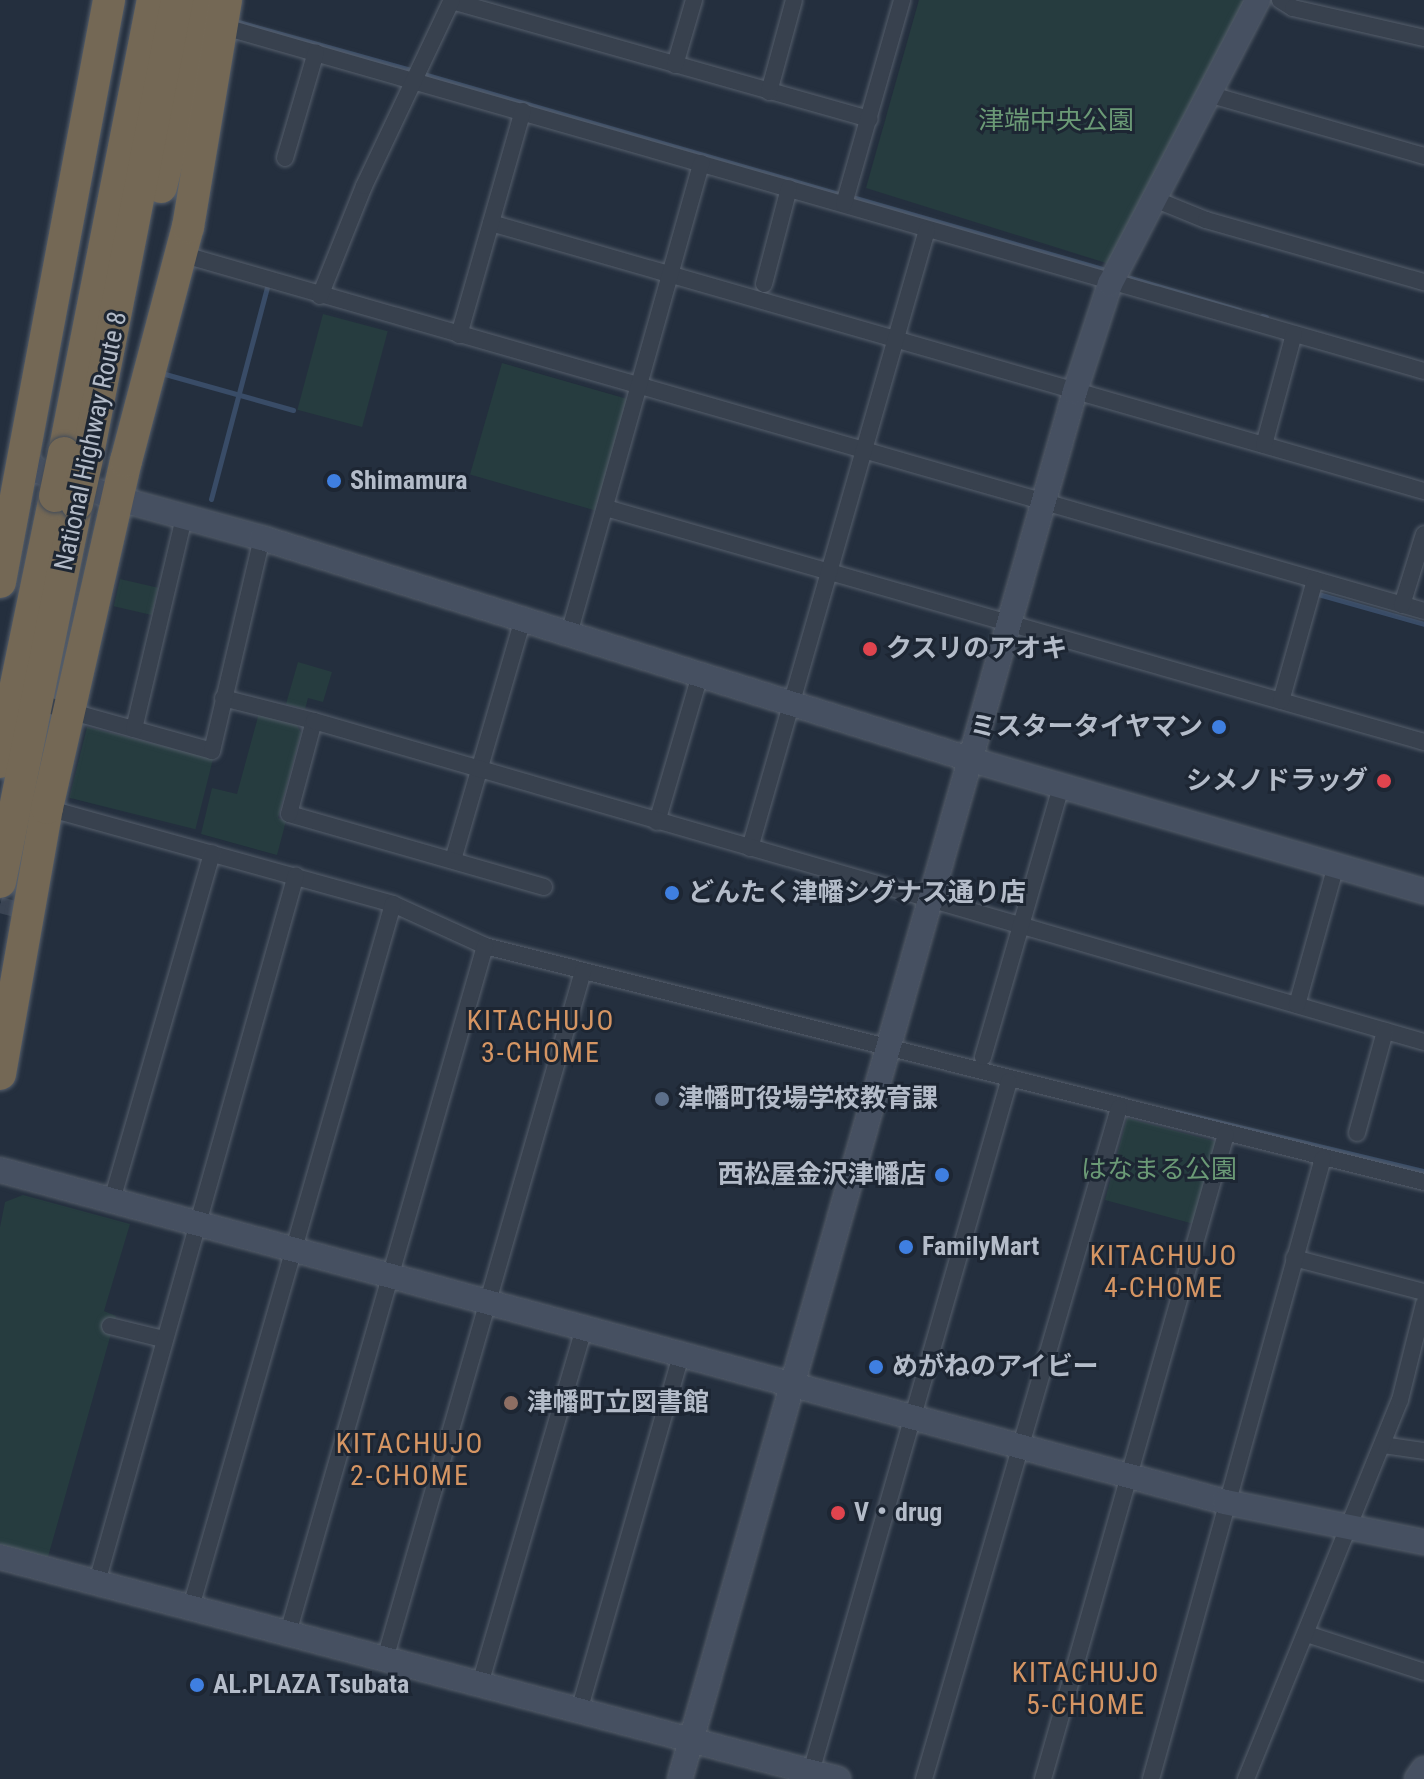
<!DOCTYPE html>
<html>
<head>
<meta charset="utf-8">
<style>
  body { margin:0 }
  #map { position:relative; width:1424px; height:1779px; overflow:hidden; background:#242f3e; font-family:"Roboto Condensed","Noto Sans JP",sans-serif }
  div>[style] { position:absolute }
  [style*='--x'] { left:calc(var(--x)*1px); top:calc(var(--y)*1px); width:calc(var(--w)*1px); rotate:calc(var(--a)*1deg) }
  .green>* { inset:0; background:#263c3f; transform-origin:0 0 }
  .stream>* { height:5px; margin:-2.5px; padding:0 2.5px; transform-origin:2.5px; border-radius:2.5px; background:#394c67 }
  .street-tunnel>* { height:16px; margin-top:-8px; transform-origin:0; background:repeating-linear-gradient(90deg,#3a4453 0 16px,transparent 0 24px) }
  .roads { filter:drop-shadow(0 0 2px #565f6c) drop-shadow(0 0 2px #565f6c) }
  .street>* { height:16px; margin:-8px; padding:0 8px; transform-origin:8px; border-radius:8px; background:#38414e }
  .secondary>* { height:24px; margin:-12px; padding:0 12px; transform-origin:12px; border-radius:12px; background:#465061 }
  .highway>* { height:32px; margin:-16px; padding:0 16px; transform-origin:16px; border-radius:16px; background:#746855 }
  .bridges { filter:drop-shadow(0 0 2px #434c59) drop-shadow(0 0 2px #434c59) }
  .highway-bridge>* { height:32px; margin:-16px; padding:0 16px; transform-origin:16px; border-radius:16px; background:#746855 }
  .dots>* { width:22px; height:22px; translate:-50% -50%; box-sizing:border-box; border:4px solid #1d2633; border-radius:50% }
  span { translate:-50% -50%; white-space:nowrap; text-align:center; line-height:1.15; -webkit-text-stroke:6px #1d2633; paint-order:stroke }
  .park-label { font-size:26px; color:#6b9a76 }
  .street-label { font-size:26px; color:#b4bcc9 }
  .poi-label { font-size:26px; color:#b4bcc9; font-weight:700 }
  .left { translate:0 -50%; text-align:left }
  .right { translate:-100% -50%; text-align:right }
  .neighbourhood-label { font-size:28px; color:#d59563; letter-spacing:2px }
</style>
</head>
<body>
<div id="map">
  <div class="green">
    <i style="clip-path:polygon(919px 0,1240px 0,1256px 4px,1119px 267px,866px 188px)"></i>
    <i style="left:323px;top:314px;width:67px;height:99px;rotate:15deg"></i>
    <i style="left:502px;top:363px;width:134px;height:116px;rotate:16deg"></i>
    <i style="left:120px;top:579px;width:39px;height:28px;rotate:13deg"></i>
    <i style="clip-path:polygon(298px 662px,332px 672px,323px 702px,308px 698px,305px 709px,286px 704px)"></i>
    <i style="clip-path:polygon(259px 713px,296px 723px,301px 733px,278px 818px,286px 821px,277px 855px,201px 834px,212px 788px,237px 794px)"></i>
    <i style="left:87px;top:727px;width:130px;height:73px;rotate:14deg"></i>
    <i style="left:1127px;top:1118px;width:94px;height:85px;rotate:15deg"></i>
    <i style="clip-path:polygon(23px 1195px,130px 1224px,104px 1311px,116px 1316px,48px 1557px,0 1545px,0 1227px,5px 1202px)"></i>
  </div>
  <div class="stream">
    <i style="--x:238;--y:22;--w:180;--a:15.5"></i>
    <i style="--x:423;--y:74;--w:432;--a:16.1"></i>
    <i style="--x:855;--y:198;--w:257;--a:16"></i>
    <i style="--x:1130;--y:278;--w:114;--a:16.4"></i>
    <i style="--x:1262;--y:316;--w:4;--a:14"></i>
    <i style="--x:165;--y:374;--w:133;--a:15.7"></i>
    <i style="--x:211;--y:499;--w:219;--a:-75.2"></i>
    <i style="--x:1318;--y:594;--w:110;--a:15.8"></i>
    <i style="--x:1176;--y:1112;--w:255;--a:13.4"></i>
  </div>
  <div class="street-tunnel">
    <i style="--x:0;--y:905;--w:16;--a:15"></i>
  </div>
  <div class="roads">
    <div class="street">
      <i style="--x:1280;--y:0;--w:15;--a:32"></i>
      <i style="--x:1293;--y:8;--w:134;--a:12.9"></i>
      <i style="--x:452;--y:1;--w:434;--a:15.8"></i>
      <i style="--x:221;--y:26;--w:1251;--a:16"></i>
      <i style="--x:675;--y:65;--w:68;--a:-73.7"></i>
      <i style="--x:769;--y:92;--w:95;--a:-74.8"></i>
      <i style="--x:1208;--y:94;--w:225;--a:16"></i>
      <i style="--x:285;--y:158;--w:110;--a:-73.7"></i>
      <i style="--x:1154;--y:199;--w:56;--a:22"></i>
      <i style="--x:1206;--y:220;--w:227;--a:15.9"></i>
      <i style="--x:844;--y:204;--w:212;--a:-74.1"></i>
      <i style="--x:491;--y:223;--w:971;--a:16.03"></i>
      <i style="--x:181;--y:254;--w:1293;--a:16.02"></i>
      <i style="--x:764;--y:284;--w:99;--a:-75.4"></i>
      <i style="--x:320;--y:296;--w:118;--a:-68.2"></i>
      <i style="--x:364;--y:186;--w:206;--a:-64.7"></i>
      <i style="--x:459;--y:335;--w:233;--a:-74.1"></i>
      <i style="--x:1264;--y:445;--w:115;--a:-74.9"></i>
      <i style="--x:606;--y:508;--w:851;--a:15.96"></i>
      <i style="--x:1402;--y:605;--w:74;--a:-72.8"></i>
      <i style="--x:569;--y:634;--w:489;--a:-74.3"></i>
      <i style="--x:223;--y:698;--w:94;--a:14.2"></i>
      <i style="--x:1281;--y:701;--w:126;--a:-74.3"></i>
      <i style="--x:51;--y:706;--w:167;--a:15.6"></i>
      <i style="--x:212;--y:751;--w:219;--a:-76.8"></i>
      <i style="--x:134;--y:729;--w:217;--a:-76.7"></i>
      <i style="--x:47;--y:808;--w:359;--a:15.5"></i>
      <i style="--x:393;--y:904;--w:101;--a:24.5"></i>
      <i style="--x:485;--y:946;--w:968;--a:14.11"></i>
      <i style="--x:657;--y:822;--w:153;--a:-73.7"></i>
      <i style="--x:750;--y:848;--w:643;--a:-74.02"></i>
      <i style="--x:453;--y:860;--w:251;--a:-73.8"></i>
      <i style="--x:544;--y:887;--w:265;--a:-164"></i>
      <i style="--x:289;--y:814;--w:96;--a:-75"></i>
      <i style="--x:314;--y:721;--w:1155;--a:16.13"></i>
      <i style="--x:1297;--y:1005;--w:145;--a:-74.4"></i>
      <i style="--x:983;--y:1057;--w:282;--a:-73.9"></i>
      <i style="--x:1357;--y:1133;--w:106;--a:-74.6"></i>
      <i style="--x:112;--y:1200;--w:361;--a:-73.9"></i>
      <i style="--x:1294;--y:1258;--w:134;--a:14.7"></i>
      <i style="--x:110;--y:1326;--w:55;--a:13.8"></i>
      <i style="--x:1383;--y:1445;--w:41;--a:8.3"></i>
      <i style="--x:97;--y:1582;--w:734;--a:-74.28"></i>
      <i style="--x:191;--y:1607;--w:731;--a:-73.97"></i>
      <i style="--x:288;--y:1633;--w:715;--a:-74"></i>
      <i style="--x:1307;--y:1634;--w:123;--a:18"></i>
      <i style="--x:385;--y:1659;--w:716;--a:-73.94"></i>
      <i style="--x:480;--y:1684;--w:371;--a:-73.7"></i>
      <i style="--x:579;--y:1711;--w:370;--a:-74"></i>
      <i style="--x:809;--y:1779;--w:726;--a:-74.01"></i>
      <i style="--x:924;--y:1779;--w:699;--a:-73.8"></i>
      <i style="--x:1043;--y:1779;--w:670;--a:-74.16"></i>
      <i style="--x:1151;--y:1779;--w:644;--a:-74.52"></i>
      <i style="--x:1246;--y:1779;--w:409;--a:-67.9"></i>
      <i style="--x:1400;--y:1400;--w:99;--a:-76"></i>
    </div>
    <div class="secondary">
      <i style="--x:25;--y:458;--w:18;--a:45"></i>
      <i style="--x:38;--y:471;--w:86;--a:19.1"></i>
      <i style="--x:119;--y:499;--w:148;--a:15.3"></i>
      <i style="--x:262;--y:538;--w:744;--a:17.36"></i>
      <i style="--x:972;--y:760;--w:471;--a:16.2"></i>
      <i style="--x:0;--y:1170;--w:1269;--a:15.16"></i>
      <i style="--x:1225;--y:1502;--w:203;--a:11.4"></i>
      <i style="--x:0;--y:1557;--w:867;--a:14.84"></i>
      <i style="--x:680;--y:1779;--w:1443;--a:-74.11"></i>
      <i style="--x:1075;--y:391;--w:113;--a:-71.9"></i>
      <i style="--x:1110;--y:284;--w:320;--a:-62.5"></i>
      <i style="--x:1417;--y:1779;--w:12;--a:-55"></i>
    </div>
    <div class="highway">
      <i style="--x:161;--y:187;--w:181;--a:-76.3"></i>
      <i style="--x:64;--y:453;--w:462;--a:-78.9"></i>
      <i style="--x:87;--y:459;--w:468;--a:-78.9"></i>
      <i style="--x:0;--y:582;--w:592;--a:-79.39"></i>
      <i style="--x:0;--y:762;--w:272;--a:-78.3"></i>
      <i style="--x:0;--y:882;--w:386;--a:-78.5"></i>
      <i style="--x:0;--y:1074;--w:270;--a:-80"></i>
      <i style="--x:47;--y:808;--w:356;--a:-77.2"></i>
      <i style="--x:126;--y:461;--w:242;--a:-75.2"></i>
      <i style="--x:188;--y:227;--w:230;--a:-80.5"></i>
    </div>
  </div>
  <div class="bridges">
    <div class="highway-bridge">
      <i style="--x:55;--y:496;--w:44;--a:-78.2"></i>
      <i style="--x:77;--y:504;--w:46;--a:-77.5"></i>
    </div>
  </div>
  <div class="dots">
    <i style="left:334px;top:481px;background:#3f7fe0"></i>
    <i style="left:870px;top:649px;background:#e0444e"></i>
    <i style="left:1219px;top:727px;background:#3f7fe0"></i>
    <i style="left:1384px;top:781px;background:#e0444e"></i>
    <i style="left:672px;top:893px;background:#3f7fe0"></i>
    <i style="left:662px;top:1099px;background:#5c6f8a"></i>
    <i style="left:942px;top:1175px;background:#3f7fe0"></i>
    <i style="left:906px;top:1247px;background:#3f7fe0"></i>
    <i style="left:876px;top:1367px;background:#3f7fe0"></i>
    <i style="left:511px;top:1403px;background:#8d6e63"></i>
    <i style="left:838px;top:1513px;background:#e0444e"></i>
    <i style="left:197px;top:1685px;background:#3f7fe0"></i>
  </div>
  <div class="park-label">
    <span style="left:1056px;top:121px">津端中央公園</span>
    <span style="left:1159px;top:1170px">はなまる公園</span>
  </div>
  <div class="street-label">
    <span style="left:91px;top:441px;rotate:-78deg">National Highway Route 8</span>
  </div>
  <div class="poi-label">
    <span class="left" style="left:350px;top:481px">Shimamura</span>
    <span class="left" style="left:886px;top:649px">クスリのアオキ</span>
    <span class="right" style="left:1203px;top:727px">ミスタータイヤマン</span>
    <span class="right" style="left:1368px;top:781px">シメノドラッグ</span>
    <span class="left" style="left:688px;top:893px">どんたく津幡シグナス通り店</span>
    <span class="left" style="left:678px;top:1099px">津幡町役場学校教育課</span>
    <span class="right" style="left:926px;top:1175px">西松屋金沢津幡店</span>
    <span class="left" style="left:922px;top:1247px">FamilyMart</span>
    <span class="left" style="left:892px;top:1367px">めがねのアイビー</span>
    <span class="left" style="left:527px;top:1403px">津幡町立図書館</span>
    <span class="left" style="left:854px;top:1513px">V・drug</span>
    <span class="left" style="left:213px;top:1685px">AL.PLAZA Tsubata</span>
  </div>
  <div class="neighbourhood-label">
    <span style="left:541px;top:1037px">KITACHUJO<br>3-CHOME</span>
    <span style="left:1164px;top:1272px">KITACHUJO<br>4-CHOME</span>
    <span style="left:410px;top:1460px">KITACHUJO<br>2-CHOME</span>
    <span style="left:1086px;top:1689px">KITACHUJO<br>5-CHOME</span>
  </div>
</div>
</body>
</html>
